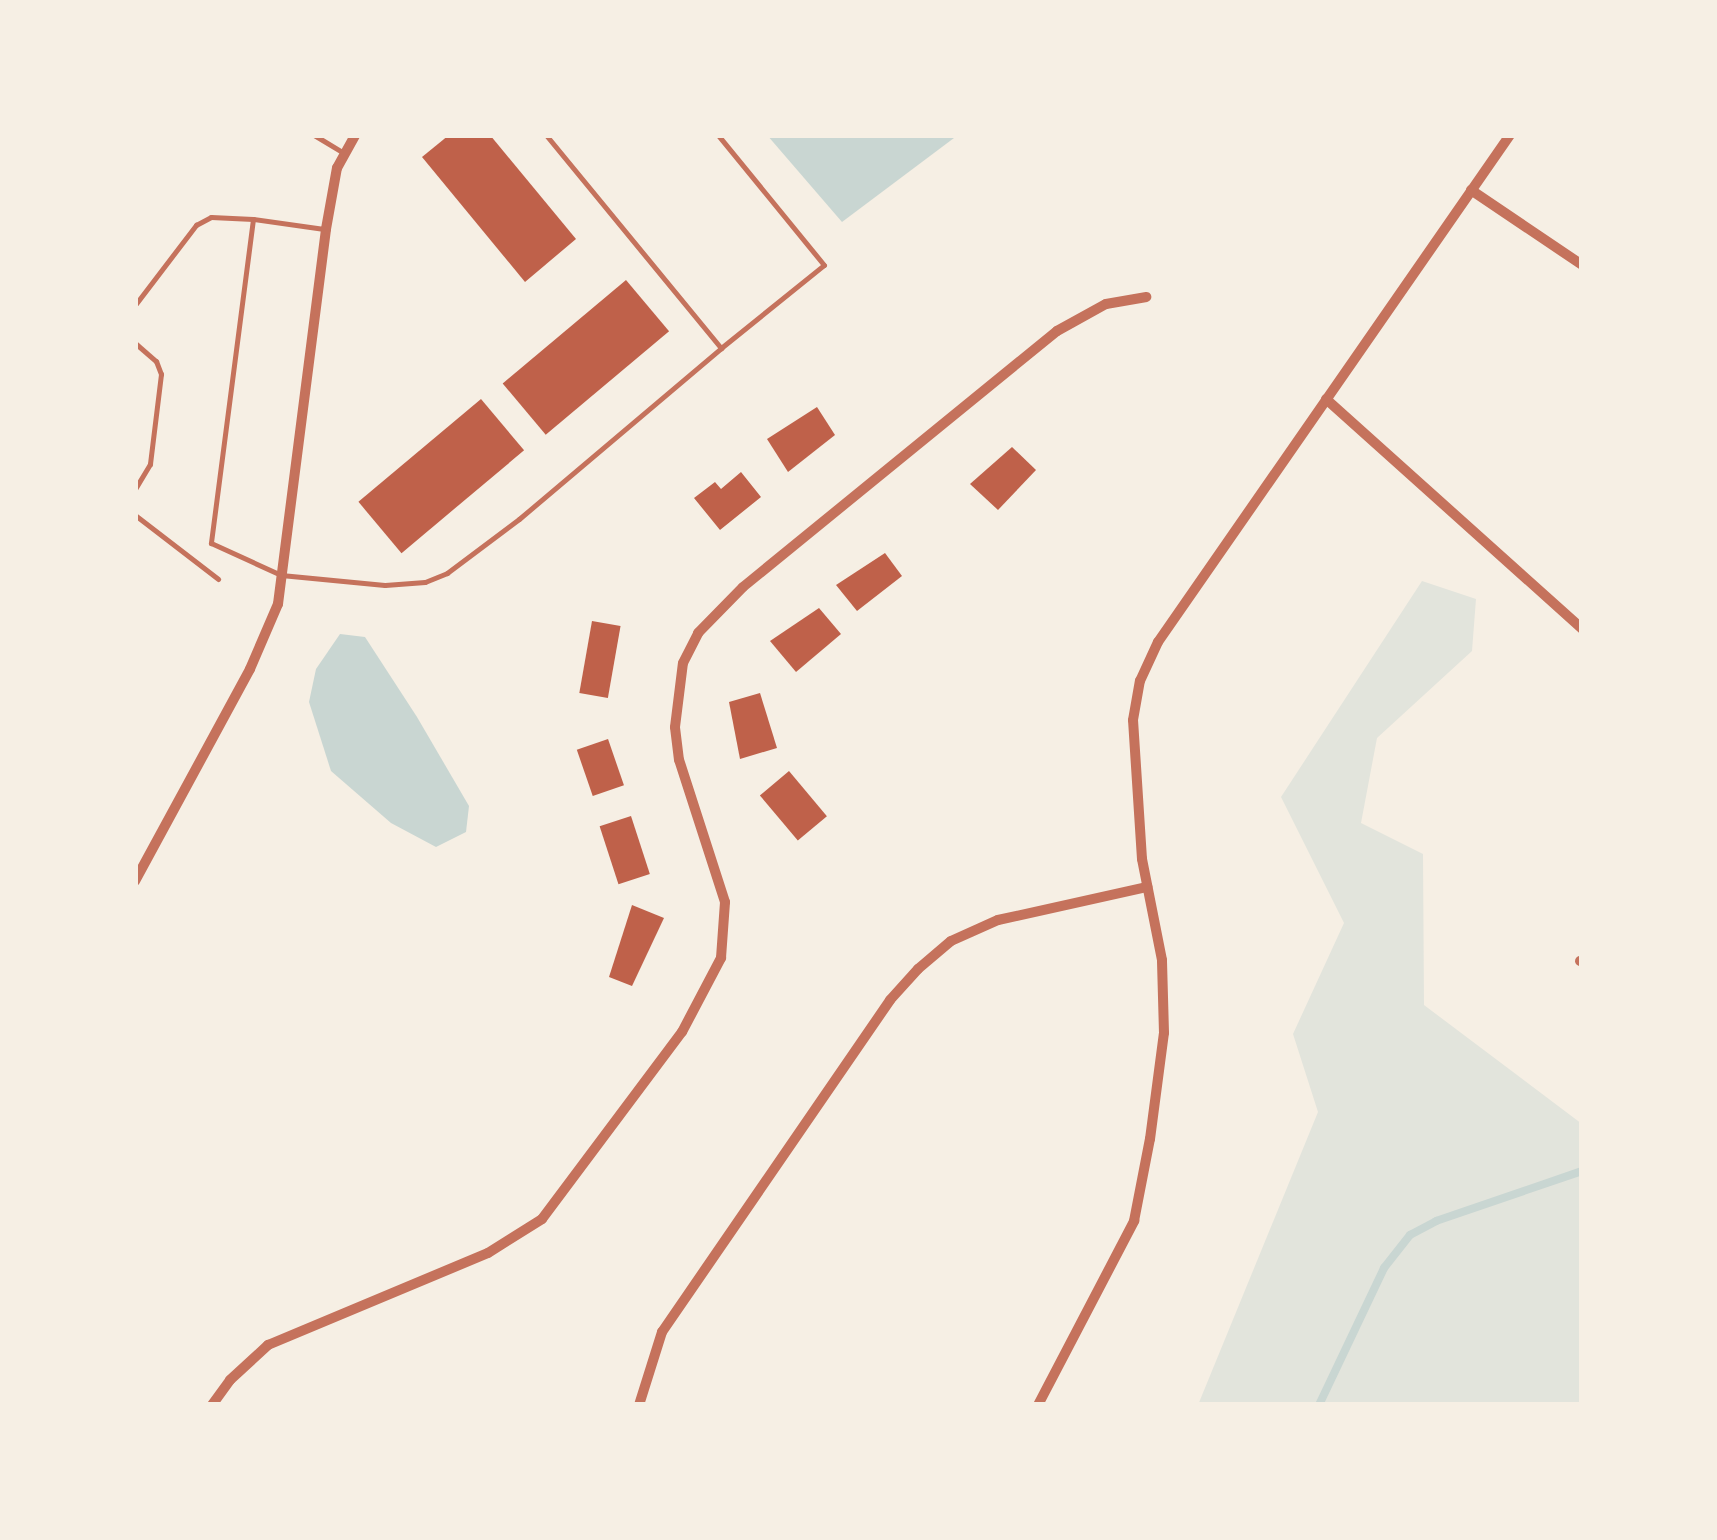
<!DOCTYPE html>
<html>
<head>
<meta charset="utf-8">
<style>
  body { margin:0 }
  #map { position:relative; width:1717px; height:1540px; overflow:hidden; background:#f6efe4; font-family:Helvetica,sans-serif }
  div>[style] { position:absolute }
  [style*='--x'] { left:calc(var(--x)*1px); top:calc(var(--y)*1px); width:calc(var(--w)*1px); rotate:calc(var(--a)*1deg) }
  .green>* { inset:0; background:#e2e4dc }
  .water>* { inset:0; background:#c9d6d2 }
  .stream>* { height:8px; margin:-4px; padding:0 4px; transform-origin:4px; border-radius:4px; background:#c9d6d2 }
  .building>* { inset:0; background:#bf614a; transform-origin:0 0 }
  .service>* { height:5px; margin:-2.5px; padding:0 2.5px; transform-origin:2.5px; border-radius:2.5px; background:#c5725c }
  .minor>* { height:10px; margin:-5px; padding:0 5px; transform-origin:5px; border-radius:5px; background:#c5725c }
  span { translate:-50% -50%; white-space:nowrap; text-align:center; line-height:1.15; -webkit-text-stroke:9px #f6efe4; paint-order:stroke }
  .frame { position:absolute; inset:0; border:138px solid #f6efe4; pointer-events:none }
</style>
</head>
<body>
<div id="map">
  <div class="green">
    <i style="clip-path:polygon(1422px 581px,1476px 599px,1472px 651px,1377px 738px,1361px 823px,1423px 854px,1424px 1005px,1582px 1124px,1582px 1405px,1198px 1405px,1318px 1112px,1293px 1034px,1344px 923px,1281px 797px)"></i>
  </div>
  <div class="water">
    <i style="clip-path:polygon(767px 135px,958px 135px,842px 222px)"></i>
    <i style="clip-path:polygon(340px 634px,365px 637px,417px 717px,469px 806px,466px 832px,436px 847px,391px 823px,331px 771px,309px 702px,316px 669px)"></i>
  </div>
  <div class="stream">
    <i style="--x:1319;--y:1405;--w:152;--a:-64.6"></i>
    <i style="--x:1384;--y:1268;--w:42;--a:-51.8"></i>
    <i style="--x:1410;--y:1235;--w:30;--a:-28"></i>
    <i style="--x:1436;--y:1221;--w:154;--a:-18.9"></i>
  </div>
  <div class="building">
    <i style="clip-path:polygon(449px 135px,490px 135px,576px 239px,525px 282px,422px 157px)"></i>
    <i style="left:626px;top:280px;width:67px;height:161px;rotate:50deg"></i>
    <i style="left:481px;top:399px;width:67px;height:160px;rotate:50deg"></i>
    <i style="clip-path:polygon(817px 407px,835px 435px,788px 472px,767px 439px)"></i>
    <i style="clip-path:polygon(1012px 447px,1036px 470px,998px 510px,970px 484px)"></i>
    <i style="clip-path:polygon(741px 472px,761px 497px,720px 530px,694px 498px,715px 482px,721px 489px)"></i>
    <i style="clip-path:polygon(885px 553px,902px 576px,857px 611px,836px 585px)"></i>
    <i style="clip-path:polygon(819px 608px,841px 634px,796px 672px,770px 641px)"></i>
    <i style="left:592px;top:621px;width:29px;height:73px;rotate:10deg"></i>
    <i style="clip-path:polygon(760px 693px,777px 748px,740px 759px,729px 702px)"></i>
    <i style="left:608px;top:739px;width:49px;height:33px;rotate:71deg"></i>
    <i style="left:789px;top:771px;width:59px;height:38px;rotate:50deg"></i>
    <i style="left:631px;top:816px;width:61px;height:33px;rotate:72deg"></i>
    <i style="clip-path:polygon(632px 905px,664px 918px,632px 986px,609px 977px)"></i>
  </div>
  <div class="service">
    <i style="--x:314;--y:135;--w:35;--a:31"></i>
    <i style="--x:546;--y:135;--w:276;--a:50.6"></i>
    <i style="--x:721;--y:348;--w:132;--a:-38.9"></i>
    <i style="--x:824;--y:265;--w:168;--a:-129.2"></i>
    <i style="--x:324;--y:229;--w:72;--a:-172"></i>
    <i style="--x:253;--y:219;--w:327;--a:97.4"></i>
    <i style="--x:211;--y:543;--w:77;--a:24.6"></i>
    <i style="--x:281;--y:575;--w:104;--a:5.5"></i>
    <i style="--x:385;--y:585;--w:40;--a:-4.3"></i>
    <i style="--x:425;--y:582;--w:24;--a:-22"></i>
    <i style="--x:447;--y:573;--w:90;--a:-36.9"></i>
    <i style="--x:519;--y:519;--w:265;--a:-40.2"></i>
    <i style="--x:135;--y:305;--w:101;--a:-52.7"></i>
    <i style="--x:196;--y:225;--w:17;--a:-28"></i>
    <i style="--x:211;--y:217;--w:42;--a:2.7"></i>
    <i style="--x:135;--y:343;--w:28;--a:41"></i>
    <i style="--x:156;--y:361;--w:14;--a:69"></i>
    <i style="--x:161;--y:374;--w:91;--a:97"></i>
    <i style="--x:150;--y:464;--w:29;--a:121"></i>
    <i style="--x:135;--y:515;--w:105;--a:37.6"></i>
  </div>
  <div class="minor">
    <i style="--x:1471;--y:190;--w:134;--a:34"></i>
    <i style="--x:1326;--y:399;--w:344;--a:41.9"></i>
    <i style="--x:135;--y:881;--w:241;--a:-61.5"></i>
    <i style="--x:250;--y:669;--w:71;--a:-66.7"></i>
    <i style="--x:278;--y:604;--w:378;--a:-82.7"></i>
    <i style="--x:326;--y:229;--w:62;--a:-79.8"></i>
    <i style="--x:337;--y:168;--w:38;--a:-61"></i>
    <i style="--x:1580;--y:961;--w:2;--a:-27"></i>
    <i style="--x:212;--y:1405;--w:31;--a:-54"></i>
    <i style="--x:230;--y:1380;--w:52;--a:-42.6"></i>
    <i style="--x:268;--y:1345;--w:238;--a:-22.7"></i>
    <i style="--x:488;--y:1253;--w:64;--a:-32.2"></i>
    <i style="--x:542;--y:1219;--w:234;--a:-53.2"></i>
    <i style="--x:682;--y:1032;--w:84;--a:-62.2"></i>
    <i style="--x:721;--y:958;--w:56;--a:-85.9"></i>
    <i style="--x:725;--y:902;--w:149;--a:-107.9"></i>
    <i style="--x:679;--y:760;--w:33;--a:-97"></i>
    <i style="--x:675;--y:727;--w:64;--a:-82.9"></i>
    <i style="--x:683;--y:663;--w:34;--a:-63"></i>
    <i style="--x:698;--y:633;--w:64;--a:-45.6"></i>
    <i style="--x:743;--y:587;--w:405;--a:-39.2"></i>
    <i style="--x:1057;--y:331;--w:56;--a:-28.9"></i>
    <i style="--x:1106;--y:304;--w:41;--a:-9.9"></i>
    <i style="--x:639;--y:1405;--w:77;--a:-72.5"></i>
    <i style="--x:662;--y:1332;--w:403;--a:-55.5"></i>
    <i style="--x:890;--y:1000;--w:42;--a:-47.9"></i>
    <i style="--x:918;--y:969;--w:43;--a:-40.3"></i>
    <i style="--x:951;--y:941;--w:51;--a:-24.1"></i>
    <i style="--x:998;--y:920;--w:153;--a:-12.5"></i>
    <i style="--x:1038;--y:1405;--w:208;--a:-62.4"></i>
    <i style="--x:1134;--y:1221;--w:84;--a:-79"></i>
    <i style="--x:1150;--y:1139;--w:107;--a:-82.5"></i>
    <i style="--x:1164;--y:1033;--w:73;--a:-91.6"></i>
    <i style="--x:1162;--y:960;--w:103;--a:-101.2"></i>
    <i style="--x:1142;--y:859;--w:139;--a:-93.7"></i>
    <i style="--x:1133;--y:720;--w:40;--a:-80"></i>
    <i style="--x:1140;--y:681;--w:43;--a:-65.2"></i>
    <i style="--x:1158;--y:642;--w:617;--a:-55.23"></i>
  </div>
  <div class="frame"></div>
</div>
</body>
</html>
